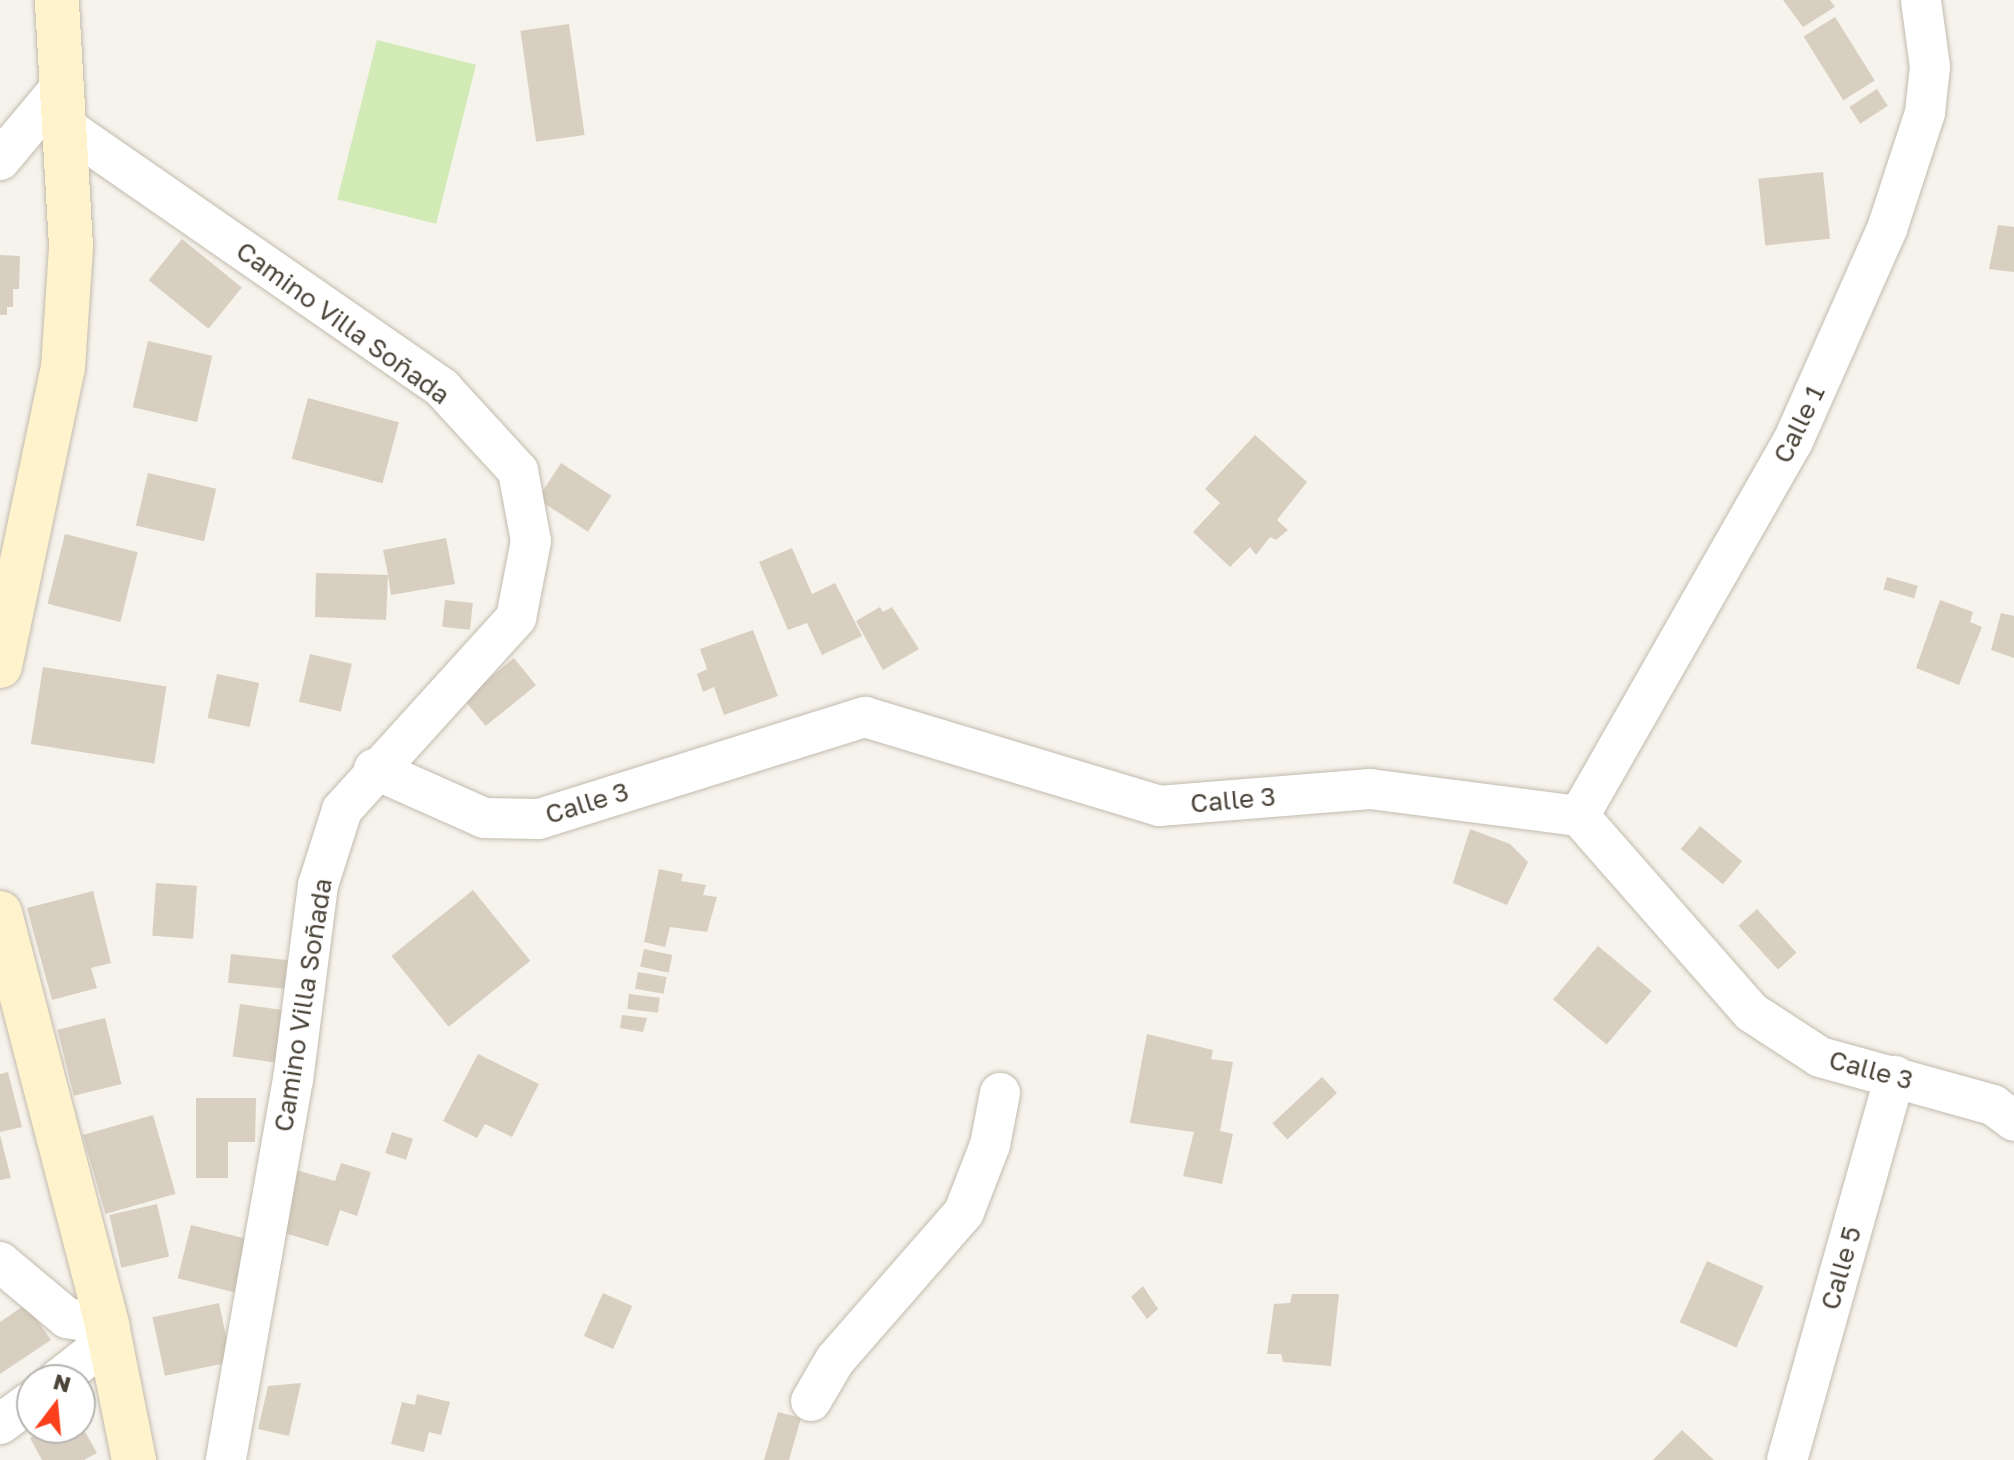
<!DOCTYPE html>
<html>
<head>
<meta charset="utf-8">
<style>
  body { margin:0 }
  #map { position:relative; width:2014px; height:1460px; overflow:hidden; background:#f6f3ec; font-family:"Golos Text",sans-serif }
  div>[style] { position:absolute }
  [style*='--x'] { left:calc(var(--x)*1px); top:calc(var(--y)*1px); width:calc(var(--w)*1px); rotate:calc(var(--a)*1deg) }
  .green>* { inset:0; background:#d2eab5; transform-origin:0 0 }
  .building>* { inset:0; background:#d8cfc1; transform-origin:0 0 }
  .roads { filter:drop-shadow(0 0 2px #c2bbae) drop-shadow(0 0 2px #c2bbae) }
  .street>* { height:40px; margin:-20px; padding:0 20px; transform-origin:20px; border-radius:20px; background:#fff }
  .secondary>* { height:44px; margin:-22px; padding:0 22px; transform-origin:22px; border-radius:22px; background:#fff3cd }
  span { translate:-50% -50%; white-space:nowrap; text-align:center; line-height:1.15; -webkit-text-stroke:6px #fff; paint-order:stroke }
  .street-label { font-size:26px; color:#4b4439 }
  .north { position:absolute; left:16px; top:1364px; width:80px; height:80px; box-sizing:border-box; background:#fff; border:2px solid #b7b4b0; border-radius:50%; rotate:16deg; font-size:22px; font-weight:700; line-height:32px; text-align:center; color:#4b4439 }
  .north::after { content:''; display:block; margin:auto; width:28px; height:36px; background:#fc3f1d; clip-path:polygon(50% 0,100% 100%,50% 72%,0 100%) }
</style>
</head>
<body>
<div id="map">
  <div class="green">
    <i style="left:377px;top:40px;width:102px;height:164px;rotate:14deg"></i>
  </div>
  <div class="building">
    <i style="clip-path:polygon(1783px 0,1830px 0,1835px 7px,1803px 27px)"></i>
    <i style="left:1835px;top:17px;width:75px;height:37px;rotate:58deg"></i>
    <i style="left:569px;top:24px;width:112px;height:49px;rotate:82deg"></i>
    <i style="left:1877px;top:89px;width:20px;height:33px;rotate:57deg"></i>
    <i style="left:1823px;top:172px;width:67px;height:65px;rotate:84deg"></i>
    <i style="clip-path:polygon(1998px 225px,2014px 227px,2014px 272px,1989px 269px)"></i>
    <i style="left:182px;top:239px;width:77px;height:53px;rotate:39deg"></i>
    <i style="clip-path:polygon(0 255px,20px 256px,19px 289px,13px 289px,13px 307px,7px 307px,7px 315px,0 315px)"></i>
    <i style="left:148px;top:341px;width:66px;height:68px;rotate:13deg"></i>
    <i style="left:308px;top:398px;width:94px;height:63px;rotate:15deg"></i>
    <i style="clip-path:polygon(1255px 435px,1307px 482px,1277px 520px,1288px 530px,1276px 540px,1270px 537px,1256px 555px,1250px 547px,1230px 567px,1193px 532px,1220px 503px,1205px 489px)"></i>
    <i style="left:561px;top:463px;width:60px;height:43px;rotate:33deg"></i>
    <i style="left:148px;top:473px;width:70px;height:54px;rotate:13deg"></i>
    <i style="left:65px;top:534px;width:75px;height:72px;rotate:14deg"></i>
    <i style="clip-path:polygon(446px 538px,455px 584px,391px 595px,388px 575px,386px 620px,315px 617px,316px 573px,388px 575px,383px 550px)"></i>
    <i style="clip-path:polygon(792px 548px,812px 594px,835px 583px,862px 636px,822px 655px,807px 623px,788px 630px,759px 562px)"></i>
    <i style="left:1887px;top:577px;width:32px;height:13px;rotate:16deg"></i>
    <i style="left:445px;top:600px;width:28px;height:27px;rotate:6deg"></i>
    <i style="clip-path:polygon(1940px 600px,1973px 612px,1970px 622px,1982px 627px,1959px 685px,1916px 668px)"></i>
    <i style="clip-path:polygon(880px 607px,883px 612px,892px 607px,919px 649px,883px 670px,856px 621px)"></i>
    <i style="clip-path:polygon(2001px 613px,2014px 616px,2014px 658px,1991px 650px)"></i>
    <i style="clip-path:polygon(753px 630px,778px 696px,724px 715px,714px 687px,703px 692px,697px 674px,707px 669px,700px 649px)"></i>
    <i style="left:310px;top:654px;width:43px;height:49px;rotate:13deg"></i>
    <i style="left:514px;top:658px;width:35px;height:65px;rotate:51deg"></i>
    <i style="left:43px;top:667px;width:125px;height:78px;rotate:9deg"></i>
    <i style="left:217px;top:674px;width:43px;height:45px;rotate:12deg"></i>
    <i style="left:1700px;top:826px;width:55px;height:30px;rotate:40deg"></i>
    <i style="clip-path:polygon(1470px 829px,1510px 844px,1528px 862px,1507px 905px,1453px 883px)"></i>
    <i style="clip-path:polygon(659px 869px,683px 874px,681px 881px,706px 885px,703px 895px,717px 897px,707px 932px,670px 927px,665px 947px,644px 942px)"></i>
    <i style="left:156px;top:883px;width:41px;height:53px;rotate:4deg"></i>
    <i style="left:473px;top:890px;width:91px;height:105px;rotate:51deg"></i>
    <i style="clip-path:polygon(93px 891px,111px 963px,91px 968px,97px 988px,52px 1000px,27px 908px)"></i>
    <i style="left:1757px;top:909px;width:59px;height:25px;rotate:48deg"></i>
    <i style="left:1598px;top:946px;width:70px;height:70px;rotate:40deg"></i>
    <i style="left:644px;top:949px;width:29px;height:18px;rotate:12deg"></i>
    <i style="left:231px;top:954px;width:59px;height:29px;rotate:6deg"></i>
    <i style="left:638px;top:972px;width:29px;height:17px;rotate:10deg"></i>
    <i style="left:629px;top:994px;width:31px;height:15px;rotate:7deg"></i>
    <i style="left:240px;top:1004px;width:50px;height:53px;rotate:8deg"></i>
    <i style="clip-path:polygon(622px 1015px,647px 1018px,643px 1032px,620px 1028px)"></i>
    <i style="left:105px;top:1018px;width:68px;height:49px;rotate:76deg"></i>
    <i style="clip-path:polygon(1147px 1034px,1213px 1050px,1211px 1059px,1233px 1062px,1220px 1131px,1233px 1134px,1222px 1184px,1183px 1176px,1194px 1132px,1130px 1123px)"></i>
    <i style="clip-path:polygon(478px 1054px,539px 1084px,512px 1137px,485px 1124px,477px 1138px,443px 1121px)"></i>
    <i style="clip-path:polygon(8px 1072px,22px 1127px,0 1132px,0 1074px)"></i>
    <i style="left:1322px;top:1077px;width:22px;height:68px;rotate:47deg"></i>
    <i style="clip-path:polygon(196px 1098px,256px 1098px,255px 1142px,228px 1142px,228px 1178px,196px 1178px)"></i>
    <i style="left:153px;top:1115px;width:82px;height:73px;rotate:74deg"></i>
    <i style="left:392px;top:1132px;width:22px;height:22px;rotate:18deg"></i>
    <i style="clip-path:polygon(0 1135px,11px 1178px,0 1180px)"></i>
    <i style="clip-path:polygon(341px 1163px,371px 1172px,357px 1216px,340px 1210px,328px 1246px,278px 1231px,296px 1170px,335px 1181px)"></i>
    <i style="left:157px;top:1204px;width:54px;height:49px;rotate:77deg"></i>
    <i style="left:191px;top:1225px;width:64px;height:55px;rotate:14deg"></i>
    <i style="left:1707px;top:1261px;width:62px;height:67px;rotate:24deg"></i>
    <i style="clip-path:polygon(1143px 1286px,1158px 1309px,1147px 1319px,1131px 1297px)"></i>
    <i style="left:603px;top:1293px;width:32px;height:47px;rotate:24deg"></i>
    <i style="clip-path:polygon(1292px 1294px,1339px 1294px,1331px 1366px,1283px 1362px,1281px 1354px,1267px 1354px,1274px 1304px,1290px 1303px)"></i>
    <i style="left:219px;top:1303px;width:60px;height:68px;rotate:78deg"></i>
    <i style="clip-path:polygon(26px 1304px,51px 1340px,0 1374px,0 1322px)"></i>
    <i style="clip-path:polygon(301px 1383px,289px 1436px,258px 1429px,268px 1386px)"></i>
    <i style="clip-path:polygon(417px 1394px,450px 1402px,441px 1435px,429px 1432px,424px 1452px,391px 1444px,402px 1402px,415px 1405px)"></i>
    <i style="clip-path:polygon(778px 1412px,801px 1418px,789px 1460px,764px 1460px)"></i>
    <i style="clip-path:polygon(80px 1423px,97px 1453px,84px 1460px,42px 1460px,30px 1438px,48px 1428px,80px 1428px)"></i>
    <i style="clip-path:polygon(1682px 1430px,1714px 1460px,1653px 1460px)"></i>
  </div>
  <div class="roads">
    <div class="street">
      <i style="--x:64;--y:126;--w:460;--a:34.7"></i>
      <i style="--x:442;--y:388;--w:113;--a:47.5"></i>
      <i style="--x:518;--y:471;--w:71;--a:79.5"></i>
      <i style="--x:531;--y:541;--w:78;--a:101"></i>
      <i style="--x:516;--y:618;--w:259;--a:132.2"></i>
      <i style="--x:342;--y:810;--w:79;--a:107.7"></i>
      <i style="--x:318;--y:885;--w:196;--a:97.3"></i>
      <i style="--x:293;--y:1079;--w:387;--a:100"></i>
      <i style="--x:0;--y:160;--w:95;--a:-50.1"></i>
      <i style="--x:374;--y:769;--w:120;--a:24"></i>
      <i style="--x:484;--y:818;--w:55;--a:1"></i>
      <i style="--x:539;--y:819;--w:342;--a:-17.4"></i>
      <i style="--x:865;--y:717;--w:307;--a:16.8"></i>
      <i style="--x:1159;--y:806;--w:212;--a:-4.6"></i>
      <i style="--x:1370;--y:789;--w:211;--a:7.4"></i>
      <i style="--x:1579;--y:816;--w:261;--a:48.7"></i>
      <i style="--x:1751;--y:1012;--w:82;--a:33.1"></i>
      <i style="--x:1820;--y:1057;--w:180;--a:15.5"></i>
      <i style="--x:1993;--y:1105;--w:26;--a:37"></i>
      <i style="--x:1579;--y:816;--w:432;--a:-60.3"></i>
      <i style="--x:1793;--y:441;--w:232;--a:-66.1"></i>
      <i style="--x:1887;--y:229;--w:122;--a:-71.9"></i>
      <i style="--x:1925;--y:113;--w:46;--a:-83.8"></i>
      <i style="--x:1930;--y:67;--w:68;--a:-97.7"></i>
      <i style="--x:0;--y:1262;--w:87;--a:39.9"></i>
      <i style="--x:67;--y:1318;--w:41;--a:9.9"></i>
      <i style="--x:58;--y:1380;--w:66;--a:-38.3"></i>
      <i style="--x:811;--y:1401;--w:48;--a:-59.7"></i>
      <i style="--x:835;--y:1360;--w:196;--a:-48.9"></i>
      <i style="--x:964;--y:1212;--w:72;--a:-68.8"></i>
      <i style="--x:990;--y:1145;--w:53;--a:-79.1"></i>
      <i style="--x:0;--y:1424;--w:39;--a:-36"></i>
      <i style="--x:1787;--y:1460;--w:399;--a:-74.3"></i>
    </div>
    <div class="secondary">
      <i style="--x:0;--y:666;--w:305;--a:-78.1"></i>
      <i style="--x:63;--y:368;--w:122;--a:-86.2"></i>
      <i style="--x:71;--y:246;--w:246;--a:-93.3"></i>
      <i style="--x:0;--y:913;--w:426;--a:75.4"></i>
      <i style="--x:107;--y:1325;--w:138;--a:78.7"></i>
    </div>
  </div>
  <div class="street-label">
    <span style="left:343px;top:323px;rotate:36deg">Camino Villa Soñada</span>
    <span style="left:1799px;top:424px;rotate:-64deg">Calle 1</span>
    <span style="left:1233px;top:800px;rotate:-5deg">Calle 3</span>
    <span style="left:587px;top:803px;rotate:-17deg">Calle 3</span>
    <span style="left:303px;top:1005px;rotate:-81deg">Camino Villa Soñada</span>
    <span style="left:1871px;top:1070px;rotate:15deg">Calle 3</span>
    <span style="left:1841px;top:1268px;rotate:-74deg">Calle 5</span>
  </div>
  <div class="north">N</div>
</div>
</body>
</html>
